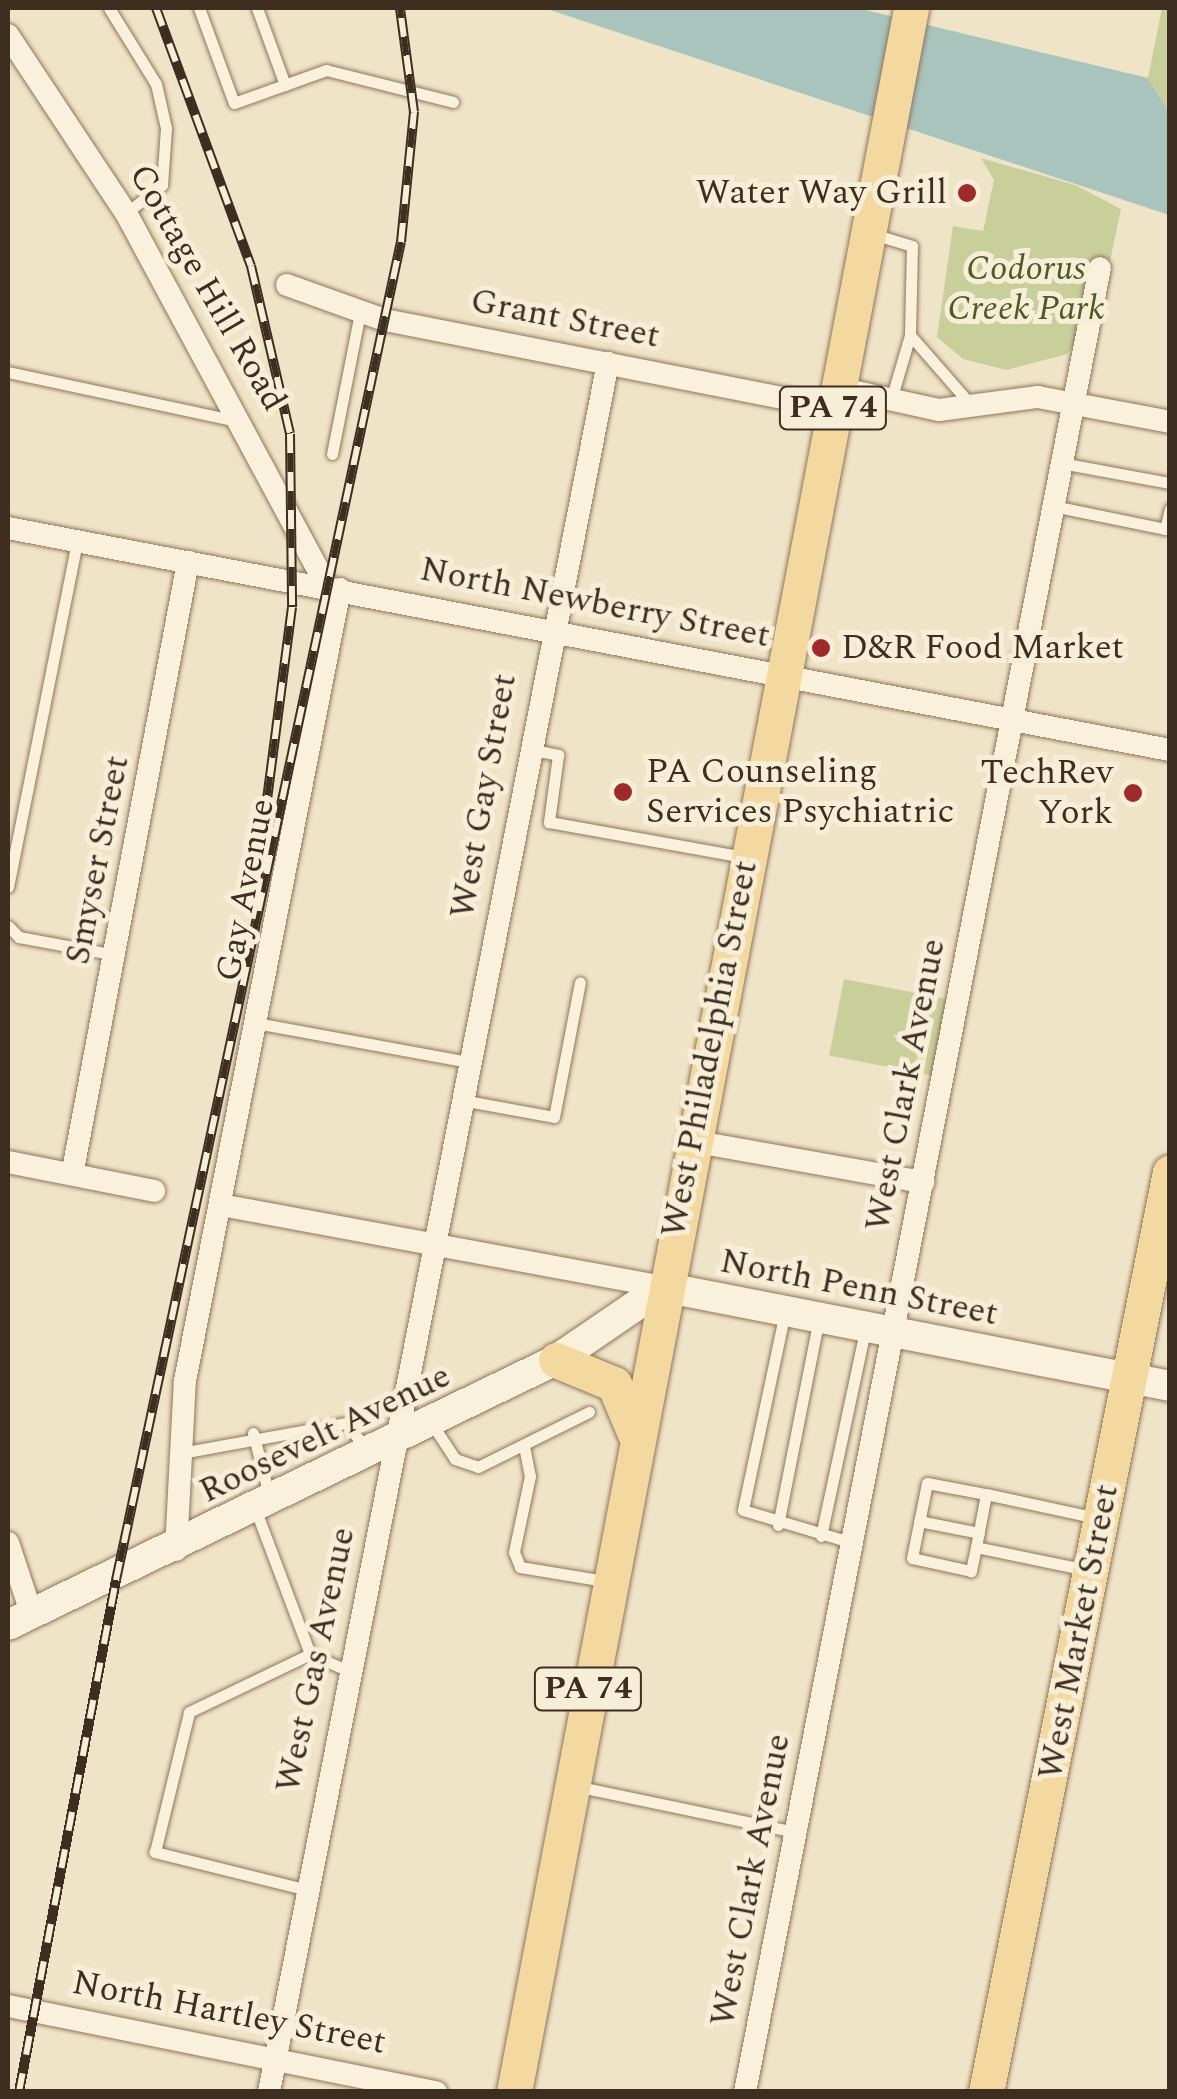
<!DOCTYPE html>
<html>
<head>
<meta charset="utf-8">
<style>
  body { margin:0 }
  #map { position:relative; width:1177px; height:2099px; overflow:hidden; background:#f0e4c8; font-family:Spectral,serif }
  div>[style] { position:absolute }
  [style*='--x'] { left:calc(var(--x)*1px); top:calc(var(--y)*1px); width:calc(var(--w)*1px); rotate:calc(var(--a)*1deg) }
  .green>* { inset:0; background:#c9cf9b; transform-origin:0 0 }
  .water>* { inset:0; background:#a9c4bc }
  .roads { filter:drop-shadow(0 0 2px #8d765c) drop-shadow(0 0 2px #8d765c) }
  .lane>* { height:11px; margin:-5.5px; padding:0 5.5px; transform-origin:5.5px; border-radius:5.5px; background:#faf1dc }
  .street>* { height:22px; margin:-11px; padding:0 11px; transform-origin:11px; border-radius:11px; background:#faf1dc }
  .secondary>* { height:30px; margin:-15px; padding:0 15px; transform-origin:15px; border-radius:15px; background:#faf1dc }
  .primary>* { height:35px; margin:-17.5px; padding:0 17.5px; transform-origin:17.5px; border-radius:17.5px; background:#f3d9a0 }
  .rail>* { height:10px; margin-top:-5px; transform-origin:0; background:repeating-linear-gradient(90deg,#f7eed8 0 19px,#3d2e20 0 38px); box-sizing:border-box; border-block:2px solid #3d2e20 }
  .dots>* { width:28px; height:28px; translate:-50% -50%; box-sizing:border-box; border:5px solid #f7eed8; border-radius:50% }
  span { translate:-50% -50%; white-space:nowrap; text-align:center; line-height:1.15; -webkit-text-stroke:10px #f7eed8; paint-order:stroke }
  .shield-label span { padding:2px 8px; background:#f7eed8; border:2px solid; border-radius:8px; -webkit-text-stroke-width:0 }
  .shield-label { font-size:32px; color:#3d2e20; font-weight:700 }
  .poi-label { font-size:35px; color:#3d2e20 }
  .right { translate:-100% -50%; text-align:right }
  .left { translate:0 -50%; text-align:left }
  .park-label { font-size:35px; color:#4d5a26; font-style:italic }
  .street-label { font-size:35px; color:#3d2e20 }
  .frame { position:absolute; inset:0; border:10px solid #3d2e20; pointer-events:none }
</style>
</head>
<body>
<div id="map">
  <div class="green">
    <i style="clip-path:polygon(1162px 8px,1169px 8px,1169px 112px,1148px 78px)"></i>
    <i style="clip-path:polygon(981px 158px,1075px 185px,1121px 209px,1098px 318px,1067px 354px,1006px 370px,963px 359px,937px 337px,953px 226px,983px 231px,994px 180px)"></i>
    <i style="left:844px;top:979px;width:106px;height:78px;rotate:11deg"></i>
  </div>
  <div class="water">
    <i style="clip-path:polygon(544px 8px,857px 8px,1148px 78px,1169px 112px,1169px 215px)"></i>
  </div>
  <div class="roads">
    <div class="lane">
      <i style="--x:109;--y:8;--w:89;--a:58.3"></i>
      <i style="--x:156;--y:84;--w:45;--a:77.2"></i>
      <i style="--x:166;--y:128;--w:57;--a:94"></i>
      <i style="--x:162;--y:185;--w:46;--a:142.1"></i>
      <i style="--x:199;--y:8;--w:101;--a:69.8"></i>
      <i style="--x:234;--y:103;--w:98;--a:-19.7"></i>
      <i style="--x:326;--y:70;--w:131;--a:14.1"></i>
      <i style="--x:257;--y:8;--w:82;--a:70"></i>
      <i style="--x:873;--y:234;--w:41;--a:17.1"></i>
      <i style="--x:912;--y:246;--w:89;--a:91.3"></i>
      <i style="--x:910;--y:335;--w:94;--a:48.9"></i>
      <i style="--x:8;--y:372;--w:234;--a:12.1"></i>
      <i style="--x:891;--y:400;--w:68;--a:-73.7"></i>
      <i style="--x:332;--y:454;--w:145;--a:-78.8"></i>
      <i style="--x:1061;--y:463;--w:111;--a:10.4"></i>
      <i style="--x:1053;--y:506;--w:114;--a:11.6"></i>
      <i style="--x:1165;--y:529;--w:21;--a:-76"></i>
      <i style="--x:528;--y:749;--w:31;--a:11"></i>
      <i style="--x:558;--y:755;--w:68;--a:97.7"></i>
      <i style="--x:549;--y:822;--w:198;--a:10.2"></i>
      <i style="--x:8;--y:887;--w:353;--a:-78.7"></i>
      <i style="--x:8;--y:926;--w:16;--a:45"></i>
      <i style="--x:19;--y:937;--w:99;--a:10.5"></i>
      <i style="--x:256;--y:1023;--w:221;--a:10.4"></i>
      <i style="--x:467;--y:1101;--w:88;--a:10.4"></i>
      <i style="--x:554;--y:1117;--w:137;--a:-79.1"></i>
      <i style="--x:785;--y:1312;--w:202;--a:102"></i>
      <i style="--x:743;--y:1510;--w:115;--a:16.7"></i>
      <i style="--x:432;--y:1424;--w:42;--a:56.7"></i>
      <i style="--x:455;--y:1459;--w:24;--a:19"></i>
      <i style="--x:478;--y:1467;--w:124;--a:-26.4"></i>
      <i style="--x:253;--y:1433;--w:64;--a:75.5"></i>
      <i style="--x:524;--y:1446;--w:31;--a:79"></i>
      <i style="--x:530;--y:1476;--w:78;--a:101.9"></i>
      <i style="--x:514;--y:1552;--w:16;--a:68"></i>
      <i style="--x:520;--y:1567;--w:86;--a:9.4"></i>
      <i style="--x:181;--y:1453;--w:168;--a:-10.3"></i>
      <i style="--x:346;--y:1423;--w:36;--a:52"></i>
      <i style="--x:256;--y:1511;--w:153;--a:69.3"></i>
      <i style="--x:310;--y:1654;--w:45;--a:23.7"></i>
      <i style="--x:919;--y:1521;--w:61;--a:11.3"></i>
      <i style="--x:778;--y:1525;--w:211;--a:-78.8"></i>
      <i style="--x:821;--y:1536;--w:211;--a:-77.9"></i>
      <i style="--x:976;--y:1547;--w:25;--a:102"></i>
      <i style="--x:971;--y:1571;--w:60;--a:-167.6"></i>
      <i style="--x:912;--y:1558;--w:76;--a:-78.7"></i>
      <i style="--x:927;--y:1483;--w:60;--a:10.6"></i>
      <i style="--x:1087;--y:1570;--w:113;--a:-168.3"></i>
      <i style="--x:976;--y:1547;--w:54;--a:-79.3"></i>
      <i style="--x:986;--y:1494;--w:114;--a:12.2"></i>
      <i style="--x:575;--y:1786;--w:226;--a:11.8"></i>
      <i style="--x:304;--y:1889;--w:154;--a:-166.1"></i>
      <i style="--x:155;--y:1852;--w:144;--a:-76.3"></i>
      <i style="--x:189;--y:1712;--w:134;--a:-25.6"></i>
    </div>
    <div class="street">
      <i style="--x:8;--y:35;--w:214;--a:56.5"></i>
      <i style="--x:126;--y:213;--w:425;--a:61.7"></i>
      <i style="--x:287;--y:285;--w:104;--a:19.7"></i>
      <i style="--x:385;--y:320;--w:457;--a:11.1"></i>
      <i style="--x:838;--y:388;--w:103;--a:12.3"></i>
      <i style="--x:939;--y:410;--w:100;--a:-7.5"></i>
      <i style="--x:1038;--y:397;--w:134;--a:10.7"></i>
      <i style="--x:8;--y:528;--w:1183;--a:10.82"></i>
      <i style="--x:692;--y:1141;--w:235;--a:10.1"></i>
      <i style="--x:8;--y:1162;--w:149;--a:11.2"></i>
      <i style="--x:73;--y:1170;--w:619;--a:-79.29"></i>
      <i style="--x:221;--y:1205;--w:450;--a:10.5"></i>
      <i style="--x:8;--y:1543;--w:76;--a:71.6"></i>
      <i style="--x:176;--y:1550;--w:169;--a:-87"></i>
      <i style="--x:185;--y:1381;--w:807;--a:-78.93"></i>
      <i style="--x:8;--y:2006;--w:437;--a:11.4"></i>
      <i style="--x:269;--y:2092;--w:1762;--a:-78.91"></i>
      <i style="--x:745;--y:2092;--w:1858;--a:-78.99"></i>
    </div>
    <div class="secondary">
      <i style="--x:8;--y:1625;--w:609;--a:-25.81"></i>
      <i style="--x:556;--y:1360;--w:130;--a:-34.3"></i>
      <i style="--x:663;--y:1287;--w:517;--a:11.05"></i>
    </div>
    <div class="primary">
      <i style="--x:556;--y:1360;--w:63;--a:22.5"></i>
      <i style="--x:614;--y:1384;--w:54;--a:67.2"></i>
      <i style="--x:514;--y:2092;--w:2121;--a:-79.21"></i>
      <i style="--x:986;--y:2092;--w:938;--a:-78.69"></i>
    </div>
  </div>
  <div class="rail">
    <i style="--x:156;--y:8;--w:275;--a:69.8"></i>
    <i style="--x:251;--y:266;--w:172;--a:76.9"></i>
    <i style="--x:290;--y:434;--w:173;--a:89.3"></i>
    <i style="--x:292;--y:607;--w:209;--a:97.4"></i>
    <i style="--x:19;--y:2092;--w:521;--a:-79.27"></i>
    <i style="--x:116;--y:1580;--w:1368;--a:-77.98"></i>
    <i style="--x:401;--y:242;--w:131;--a:-84.3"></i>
    <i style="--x:414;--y:112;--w:105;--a:-97.7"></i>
  </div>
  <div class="dots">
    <i style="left:967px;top:193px;background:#9e2a2b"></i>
    <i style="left:821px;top:648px;background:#9e2a2b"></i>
    <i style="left:623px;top:792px;background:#9e2a2b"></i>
    <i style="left:1133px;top:793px;background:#9e2a2b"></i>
  </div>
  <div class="shield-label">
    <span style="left:833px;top:408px">PA 74</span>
    <span style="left:588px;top:1689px">PA 74</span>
  </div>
  <div class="poi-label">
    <span class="right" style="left:947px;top:193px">Water Way Grill</span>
    <span class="left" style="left:841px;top:648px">D&amp;R Food Market</span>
    <span class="left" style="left:646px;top:792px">PA Counseling<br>Services Psychiatric</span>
    <span class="right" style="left:1113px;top:793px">TechRev<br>York</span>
  </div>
  <div class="park-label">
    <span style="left:1026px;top:289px">Codorus<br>Creek Park</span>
  </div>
  <div class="street-label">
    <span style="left:207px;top:288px;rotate:60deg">Cottage Hill Road</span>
    <span style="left:565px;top:319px;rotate:11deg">Grant Street</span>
    <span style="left:595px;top:603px;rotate:11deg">North Newberry Street</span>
    <span style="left:484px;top:796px;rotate:-80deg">West Gay Street</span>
    <span style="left:98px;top:860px;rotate:-79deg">Smyser Street</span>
    <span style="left:246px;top:890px;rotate:-79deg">Gay Avenue</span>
    <span style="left:710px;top:1049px;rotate:-79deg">West Philadelphia Street</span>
    <span style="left:906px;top:1085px;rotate:-79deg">West Clark Avenue</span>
    <span style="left:859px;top:1288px;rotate:11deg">North Penn Street</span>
    <span style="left:325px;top:1434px;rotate:-26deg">Roosevelt Avenue</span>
    <span style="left:1079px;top:1632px;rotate:-79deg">West Market Street</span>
    <span style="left:316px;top:1660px;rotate:-78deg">West Gas Avenue</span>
    <span style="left:751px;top:1880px;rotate:-79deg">West Clark Avenue</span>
    <span style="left:229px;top:2013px;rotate:11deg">North Hartley Street</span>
  </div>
  <div class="frame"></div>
</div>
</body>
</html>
